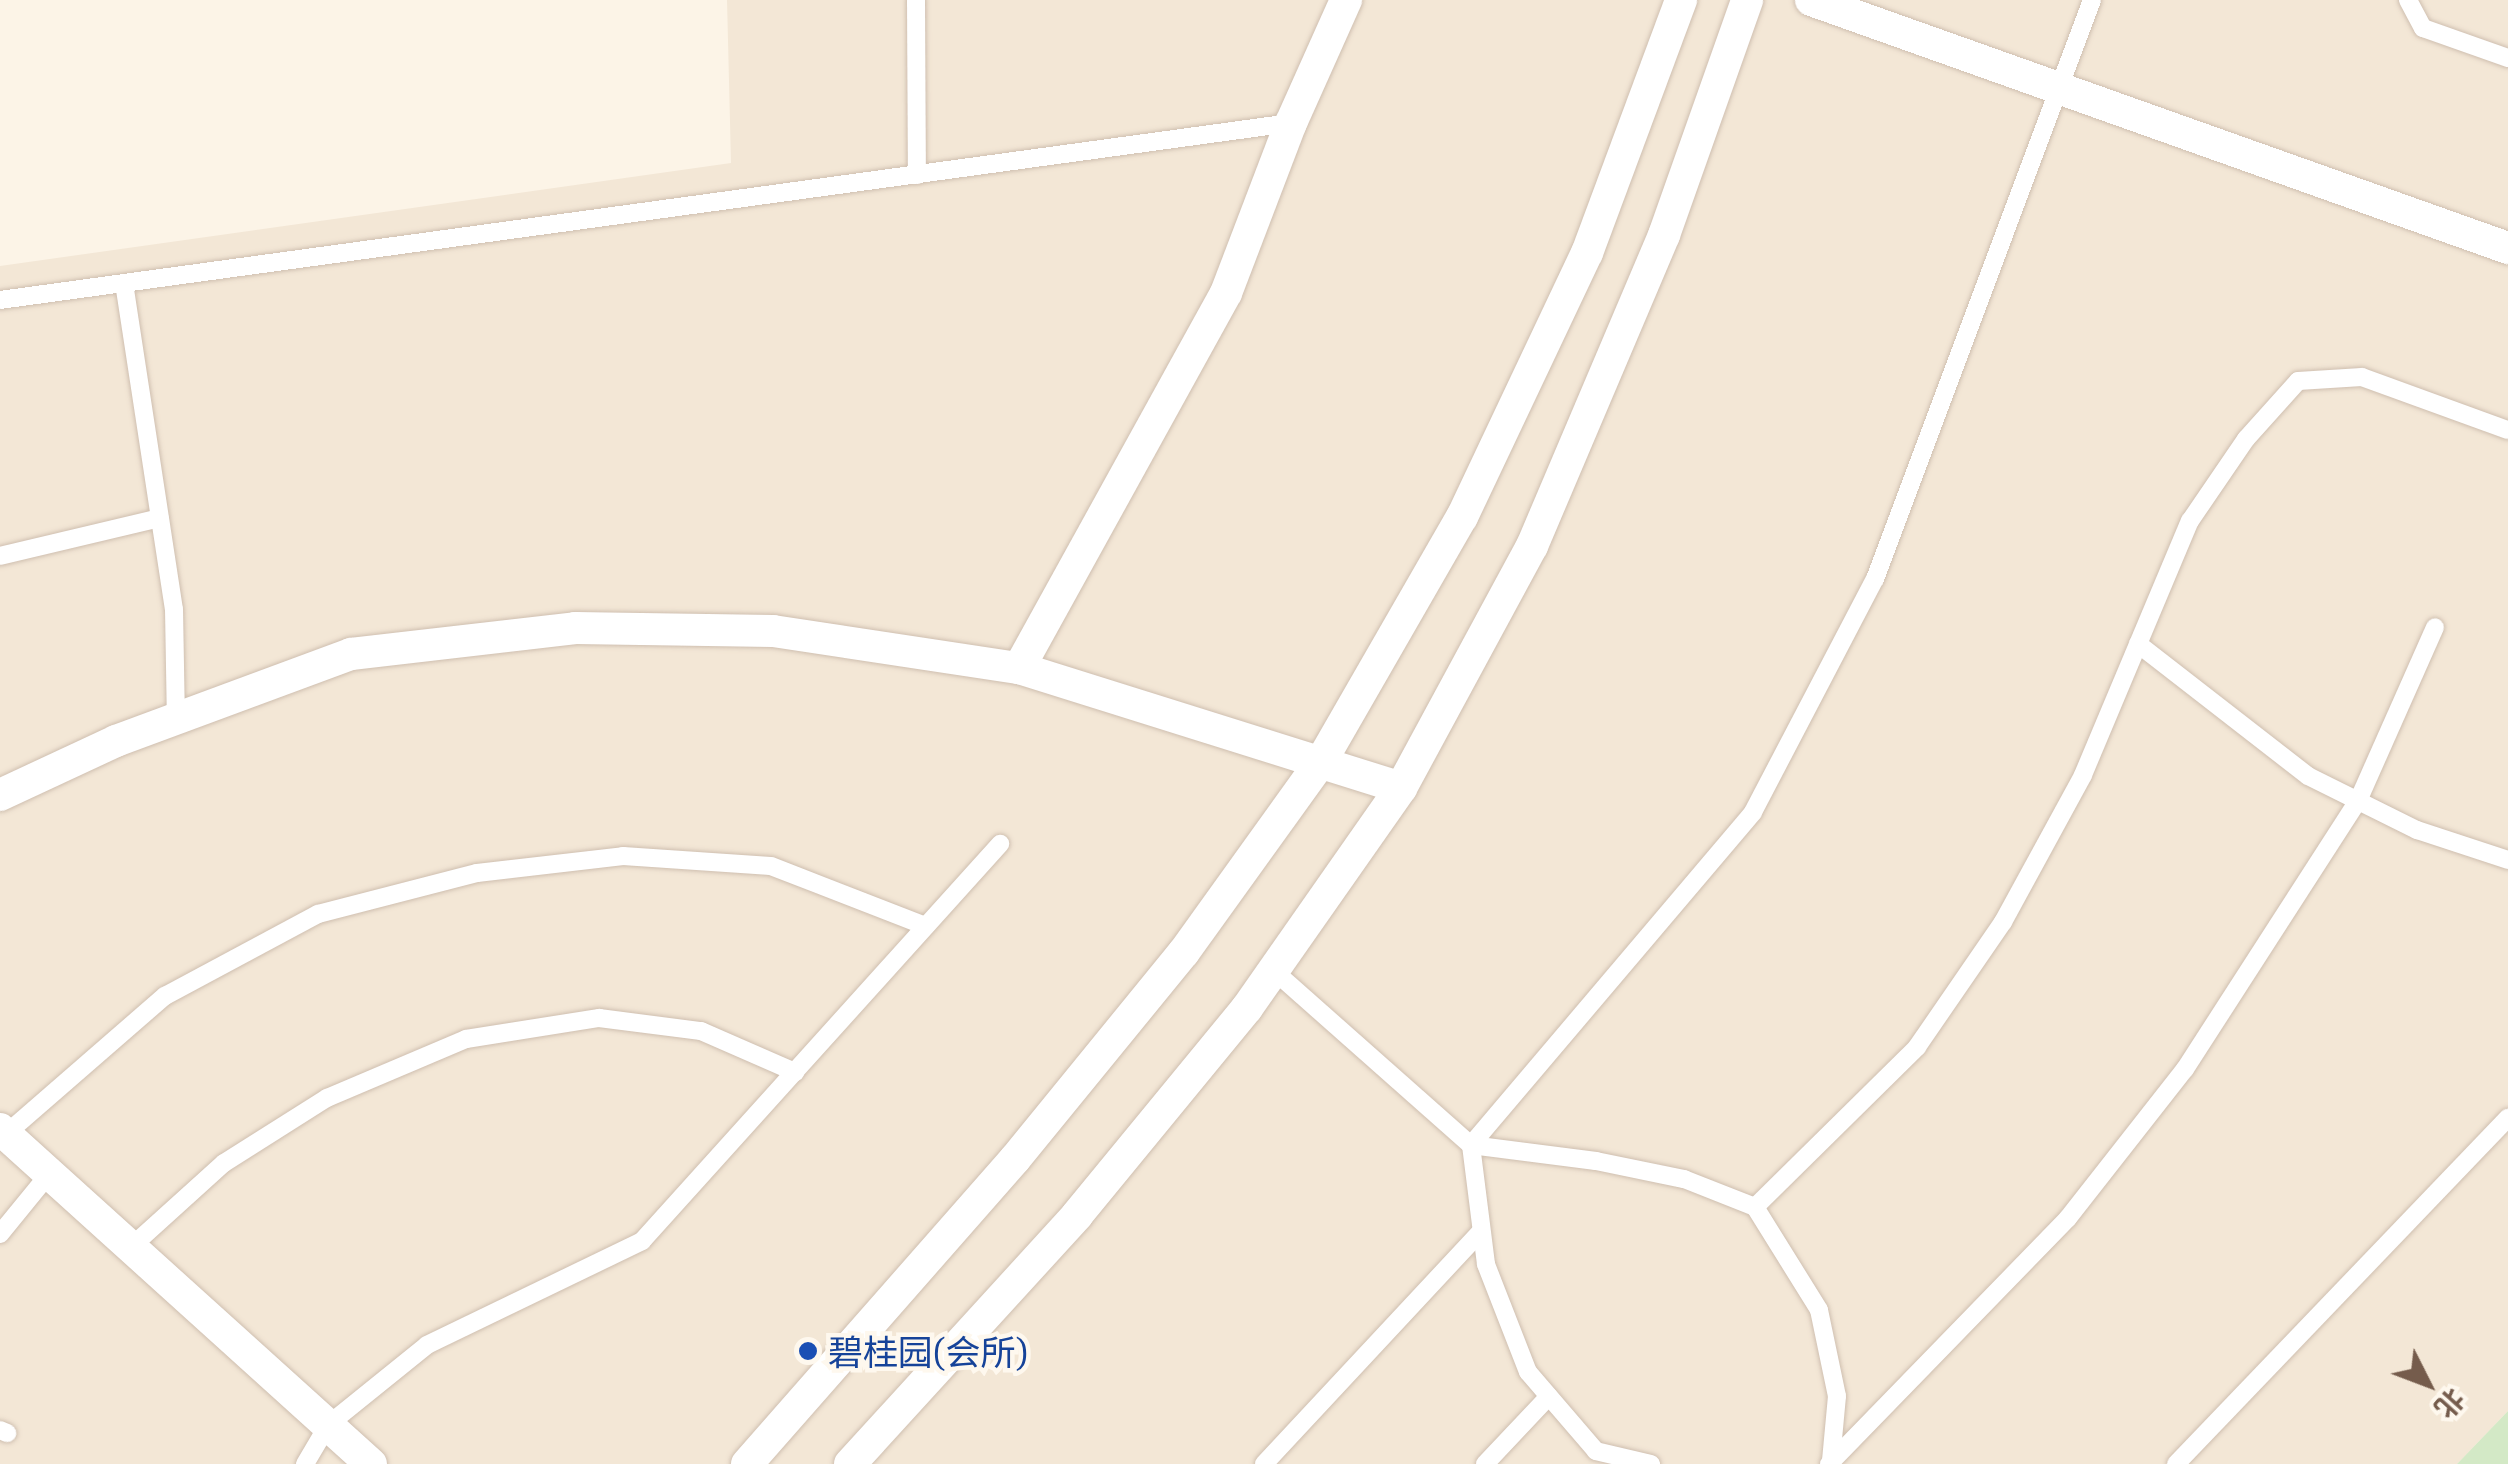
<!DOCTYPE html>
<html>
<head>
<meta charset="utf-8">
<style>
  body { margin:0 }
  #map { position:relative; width:2508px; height:1464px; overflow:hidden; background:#fcf4e7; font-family:"Exo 2","Noto Sans SC",sans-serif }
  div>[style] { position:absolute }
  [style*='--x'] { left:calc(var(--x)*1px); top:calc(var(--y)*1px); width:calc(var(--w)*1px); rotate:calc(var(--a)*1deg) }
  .residential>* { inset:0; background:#f3e7d6 }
  .green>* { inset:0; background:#d3e9c6 }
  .roads { filter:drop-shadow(0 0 2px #cfbfb0) drop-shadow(0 0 2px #cfbfb0) }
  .lane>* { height:18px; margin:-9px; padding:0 9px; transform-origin:9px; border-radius:9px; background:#fff }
  .street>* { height:32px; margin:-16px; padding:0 16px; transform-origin:16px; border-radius:16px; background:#fff }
  .dots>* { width:28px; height:28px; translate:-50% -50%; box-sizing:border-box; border:5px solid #fef8ee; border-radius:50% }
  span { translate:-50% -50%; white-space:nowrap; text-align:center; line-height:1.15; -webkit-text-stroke:9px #fef8ee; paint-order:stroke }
  .transit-label { font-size:35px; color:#164399 }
  .left { translate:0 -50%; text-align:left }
  .north { position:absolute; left:2378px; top:1334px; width:100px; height:100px; -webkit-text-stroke:8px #fef8ee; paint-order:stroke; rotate:132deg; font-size:28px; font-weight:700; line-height:40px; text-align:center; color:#755c4c }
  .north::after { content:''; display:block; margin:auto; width:35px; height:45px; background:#755c4c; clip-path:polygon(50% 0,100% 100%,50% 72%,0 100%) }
</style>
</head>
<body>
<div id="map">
  <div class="residential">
    <i style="clip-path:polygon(727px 0,2508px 0,2508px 1411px,2457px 1464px,0 1464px,0 266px,731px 163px)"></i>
  </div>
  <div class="green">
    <i style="clip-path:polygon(2508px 1411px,2508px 1464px,2457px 1464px)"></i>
  </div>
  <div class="roads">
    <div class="lane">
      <i style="--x:916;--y:0;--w:175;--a:89.7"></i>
      <i style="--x:2408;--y:0;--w:32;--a:62"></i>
      <i style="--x:2423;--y:28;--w:90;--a:19.4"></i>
      <i style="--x:124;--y:283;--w:330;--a:81.3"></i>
      <i style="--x:174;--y:609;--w:110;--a:89"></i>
      <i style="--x:0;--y:300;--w:1303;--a:-7.81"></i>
      <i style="--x:0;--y:556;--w:164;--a:-13.4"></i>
      <i style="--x:2138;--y:644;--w:215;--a:37.8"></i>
      <i style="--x:2308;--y:776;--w:122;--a:26.4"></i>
      <i style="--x:2417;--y:830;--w:96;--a:18.2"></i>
      <i style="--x:1273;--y:970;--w:264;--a:41.5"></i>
      <i style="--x:1471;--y:1145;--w:436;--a:-49.7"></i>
      <i style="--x:1753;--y:812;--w:263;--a:-62.4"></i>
      <i style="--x:1875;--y:579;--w:618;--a:-69.45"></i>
      <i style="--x:6;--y:1134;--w:211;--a:-41"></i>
      <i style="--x:165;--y:996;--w:174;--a:-28.2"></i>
      <i style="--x:318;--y:914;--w:164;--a:-14.5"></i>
      <i style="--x:477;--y:873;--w:147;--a:-6.6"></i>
      <i style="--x:623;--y:856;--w:148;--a:3.9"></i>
      <i style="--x:771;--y:866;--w:166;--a:21.2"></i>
      <i style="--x:1755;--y:1207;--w:228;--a:-44.6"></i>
      <i style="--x:1917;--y:1047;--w:152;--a:-55.5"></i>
      <i style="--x:2003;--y:922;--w:167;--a:-61.4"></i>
      <i style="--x:2083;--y:775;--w:276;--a:-67.2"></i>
      <i style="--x:2190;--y:521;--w:99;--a:-55.7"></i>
      <i style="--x:2246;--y:439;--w:78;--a:-48.1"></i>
      <i style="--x:2298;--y:381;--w:64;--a:-3.6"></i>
      <i style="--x:2362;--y:377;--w:155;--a:20"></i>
      <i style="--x:0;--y:1234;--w:77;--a:-50.8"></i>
      <i style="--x:131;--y:1247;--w:125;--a:-42.1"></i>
      <i style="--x:224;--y:1163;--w:122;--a:-32.3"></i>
      <i style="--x:327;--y:1098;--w:151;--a:-23"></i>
      <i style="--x:466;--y:1039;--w:135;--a:-9"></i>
      <i style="--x:599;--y:1018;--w:103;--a:7.3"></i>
      <i style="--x:701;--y:1031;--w:103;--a:23.6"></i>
      <i style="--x:0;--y:1430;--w:8;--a:23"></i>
      <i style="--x:305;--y:1464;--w:45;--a:-59.5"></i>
      <i style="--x:328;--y:1425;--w:127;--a:-38.9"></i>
      <i style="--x:427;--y:1345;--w:239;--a:-25.8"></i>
      <i style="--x:642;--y:1241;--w:535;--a:-47.96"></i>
      <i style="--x:1264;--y:1464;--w:318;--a:-47"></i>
      <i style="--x:1485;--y:1464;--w:93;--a:-46.7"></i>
      <i style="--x:1651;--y:1464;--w:57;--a:-166.7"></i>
      <i style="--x:1596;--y:1451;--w:104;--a:-130.7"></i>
      <i style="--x:1528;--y:1372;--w:116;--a:-111.3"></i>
      <i style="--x:1486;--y:1264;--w:120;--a:-97.2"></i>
      <i style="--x:1471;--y:1145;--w:126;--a:7.3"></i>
      <i style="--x:1596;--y:1161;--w:90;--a:11.6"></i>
      <i style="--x:1684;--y:1179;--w:76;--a:21.5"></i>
      <i style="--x:1755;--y:1207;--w:121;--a:58.1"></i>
      <i style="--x:1819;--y:1310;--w:88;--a:78.2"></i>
      <i style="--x:1837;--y:1396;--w:65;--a:95.3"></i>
      <i style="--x:1829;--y:1464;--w:343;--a:-45.8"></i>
      <i style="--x:2068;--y:1218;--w:189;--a:-51.9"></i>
      <i style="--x:2185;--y:1069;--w:319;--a:-57.2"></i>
      <i style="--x:2358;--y:801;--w:190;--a:-66.1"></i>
      <i style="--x:2176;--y:1464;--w:480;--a:-46.2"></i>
    </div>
    <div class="street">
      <i style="--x:1811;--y:0;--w:740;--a:19.59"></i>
      <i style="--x:1019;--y:668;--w:428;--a:-61.1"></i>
      <i style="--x:1226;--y:293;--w:182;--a:-69.1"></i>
      <i style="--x:1291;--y:123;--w:135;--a:-65.9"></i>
      <i style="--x:0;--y:795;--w:128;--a:-25"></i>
      <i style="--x:116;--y:741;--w:251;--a:-20.3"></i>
      <i style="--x:351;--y:654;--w:226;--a:-6.6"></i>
      <i style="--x:575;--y:628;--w:198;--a:0.9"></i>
      <i style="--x:773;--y:631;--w:249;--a:8.6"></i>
      <i style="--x:1019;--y:668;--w:400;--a:17.4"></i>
      <i style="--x:0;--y:1129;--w:500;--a:42.1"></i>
      <i style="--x:747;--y:1464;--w:406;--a:-48.7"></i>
      <i style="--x:1015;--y:1159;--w:267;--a:-50.8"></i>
      <i style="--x:1184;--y:952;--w:236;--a:-54.3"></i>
      <i style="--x:1322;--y:760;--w:280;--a:-60.1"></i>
      <i style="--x:1462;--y:517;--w:292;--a:-64.7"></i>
      <i style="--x:1587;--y:253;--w:270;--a:-69.6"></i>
      <i style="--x:850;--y:1464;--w:337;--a:-47.6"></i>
      <i style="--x:1077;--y:1215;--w:268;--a:-50.6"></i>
      <i style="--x:1247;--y:1008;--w:269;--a:-55"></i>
      <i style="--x:1401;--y:788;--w:275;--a:-61.6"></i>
      <i style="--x:1532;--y:546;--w:338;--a:-67"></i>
      <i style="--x:1664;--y:235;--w:249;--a:-70.5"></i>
    </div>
  </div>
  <div class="dots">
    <i style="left:808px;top:1351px;background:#1a4fb4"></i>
  </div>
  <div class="transit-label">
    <span class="left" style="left:828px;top:1351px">碧桂园(会所)</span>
  </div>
  <div class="north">北</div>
</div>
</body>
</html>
